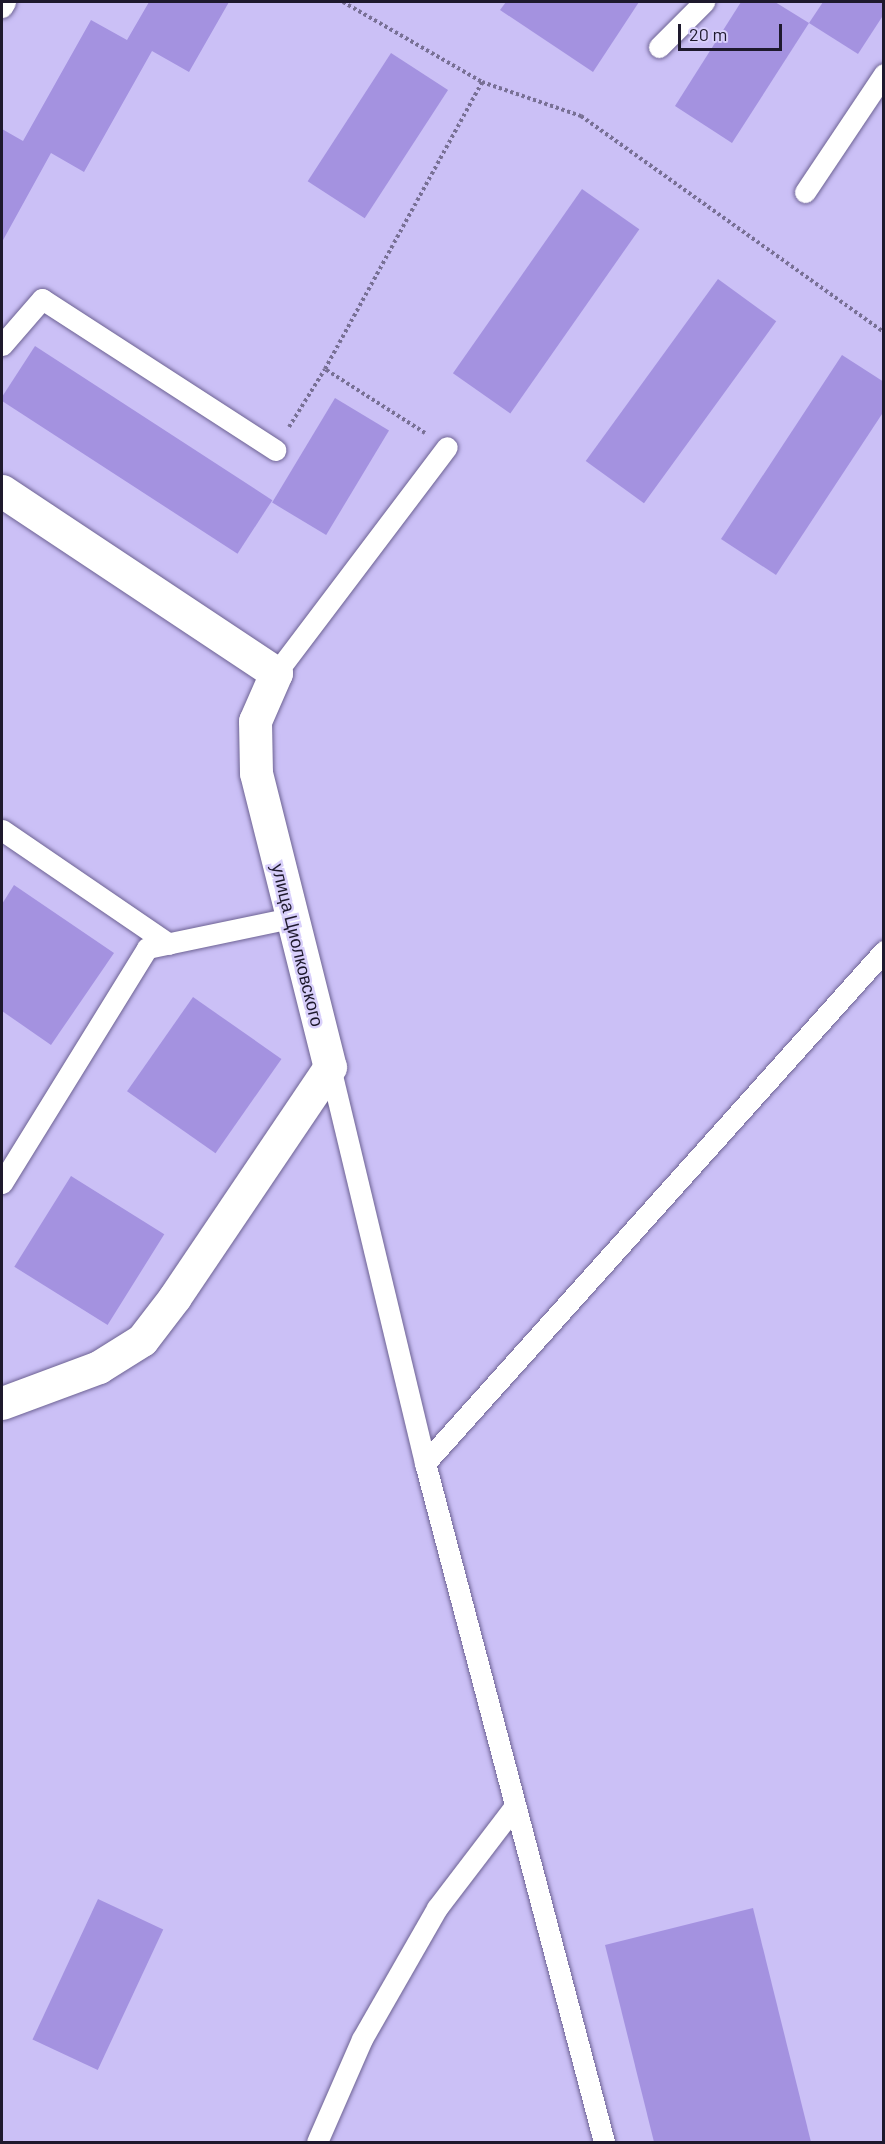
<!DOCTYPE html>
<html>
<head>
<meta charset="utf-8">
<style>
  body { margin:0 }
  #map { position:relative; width:885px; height:2144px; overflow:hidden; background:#cbc0f6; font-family:Barlow,sans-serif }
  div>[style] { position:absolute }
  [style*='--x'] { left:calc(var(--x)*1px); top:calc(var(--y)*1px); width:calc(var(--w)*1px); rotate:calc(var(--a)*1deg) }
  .building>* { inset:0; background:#a492e0; transform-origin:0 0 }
  .path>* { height:4px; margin-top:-2px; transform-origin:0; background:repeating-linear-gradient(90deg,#787095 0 3px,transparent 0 6px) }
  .roads { filter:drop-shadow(0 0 2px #6d6293) drop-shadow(0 0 2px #6d6293) }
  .lane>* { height:21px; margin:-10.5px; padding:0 10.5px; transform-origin:10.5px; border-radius:10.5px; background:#fff }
  .street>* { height:33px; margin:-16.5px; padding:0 16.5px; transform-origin:16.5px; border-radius:16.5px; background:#fff }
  span { translate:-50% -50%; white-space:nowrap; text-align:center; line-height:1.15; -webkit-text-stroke:5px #d8cffb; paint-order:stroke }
  .street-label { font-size:18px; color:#1e192d }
  .frame { position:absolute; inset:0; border:3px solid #1e192d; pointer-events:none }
  .scale { position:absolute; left:678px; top:24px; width:104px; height:27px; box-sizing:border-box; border:3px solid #1e192d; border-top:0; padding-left:8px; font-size:18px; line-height:21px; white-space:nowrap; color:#1e192d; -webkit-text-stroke:4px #d8cffb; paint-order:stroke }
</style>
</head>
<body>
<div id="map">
  <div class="building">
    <i style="clip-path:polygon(149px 2px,229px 2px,189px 72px,152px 51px,84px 172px,51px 153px,2px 242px,2px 129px,23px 141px,91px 20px,127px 40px)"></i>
    <i style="clip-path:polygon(506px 2px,639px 2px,593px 72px,500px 10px)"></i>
    <i style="clip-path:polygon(741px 2px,775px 2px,809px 23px,732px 143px,675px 106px)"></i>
    <i style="clip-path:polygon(823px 2px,884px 2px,884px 14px,858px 54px,809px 23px)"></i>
    <i style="left:391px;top:53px;width:68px;height:153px;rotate:33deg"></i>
    <i style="left:582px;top:189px;width:70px;height:225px;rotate:35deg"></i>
    <i style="left:718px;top:279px;width:72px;height:225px;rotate:36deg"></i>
    <i style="left:35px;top:346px;width:283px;height:64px;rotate:33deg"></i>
    <i style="clip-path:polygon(842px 355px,884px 382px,884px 411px,776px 575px,721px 539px)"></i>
    <i style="left:335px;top:398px;width:63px;height:122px;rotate:31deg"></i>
    <i style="clip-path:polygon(14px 885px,114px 953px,51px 1045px,2px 1011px,2px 904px)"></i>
    <i style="left:193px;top:997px;width:108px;height:115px;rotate:35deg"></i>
    <i style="left:71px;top:1176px;width:110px;height:107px;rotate:32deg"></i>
    <i style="left:98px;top:1899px;width:72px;height:155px;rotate:25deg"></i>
    <i style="clip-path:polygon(753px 1908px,811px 2142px,654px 2142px,605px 1945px)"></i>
  </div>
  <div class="path">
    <i style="--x:343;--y:2;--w:160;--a:29.9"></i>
    <i style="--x:482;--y:82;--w:105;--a:19"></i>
    <i style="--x:581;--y:116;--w:372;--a:35.5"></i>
    <i style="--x:289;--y:427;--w:68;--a:-58.2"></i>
    <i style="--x:425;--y:433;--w:119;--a:-147.4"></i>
    <i style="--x:325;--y:369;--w:327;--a:-61.3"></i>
  </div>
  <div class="roads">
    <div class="lane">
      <i style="--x:2;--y:7;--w:6;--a:-59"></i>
      <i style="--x:659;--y:47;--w:64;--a:-45"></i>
      <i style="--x:805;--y:192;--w:142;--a:-56.2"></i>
      <i style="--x:2;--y:345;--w:61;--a:-49"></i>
      <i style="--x:42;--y:299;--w:278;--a:32.9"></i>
      <i style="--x:276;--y:673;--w:283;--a:-52.9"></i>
      <i style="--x:2;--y:830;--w:202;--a:34.3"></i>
      <i style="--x:330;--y:1067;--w:407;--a:76.5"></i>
      <i style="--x:425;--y:1463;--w:702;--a:75.23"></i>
      <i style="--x:2;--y:1183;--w:276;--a:-58.3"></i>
      <i style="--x:147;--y:948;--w:146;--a:-11.8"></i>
      <i style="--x:425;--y:1463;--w:688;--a:-48.12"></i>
      <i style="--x:317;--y:2142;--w:112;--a:-66.4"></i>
      <i style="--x:362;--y:2039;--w:151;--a:-60.2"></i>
      <i style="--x:437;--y:1908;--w:128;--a:-52.6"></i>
    </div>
    <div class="street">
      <i style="--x:2;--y:491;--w:329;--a:33.6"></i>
      <i style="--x:276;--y:673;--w:52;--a:113.6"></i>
      <i style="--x:255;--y:721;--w:52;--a:88.9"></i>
      <i style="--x:256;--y:773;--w:303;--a:75.9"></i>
      <i style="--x:330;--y:1067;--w:277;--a:124"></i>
      <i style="--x:175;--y:1297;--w:54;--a:127.5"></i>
      <i style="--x:142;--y:1340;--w:51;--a:147.9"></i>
      <i style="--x:99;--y:1367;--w:103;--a:159.6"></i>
    </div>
  </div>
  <div class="street-label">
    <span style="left:298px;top:945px;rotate:76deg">улица Циолковского</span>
  </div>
  <div class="frame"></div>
  <div class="scale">20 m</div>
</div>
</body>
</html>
